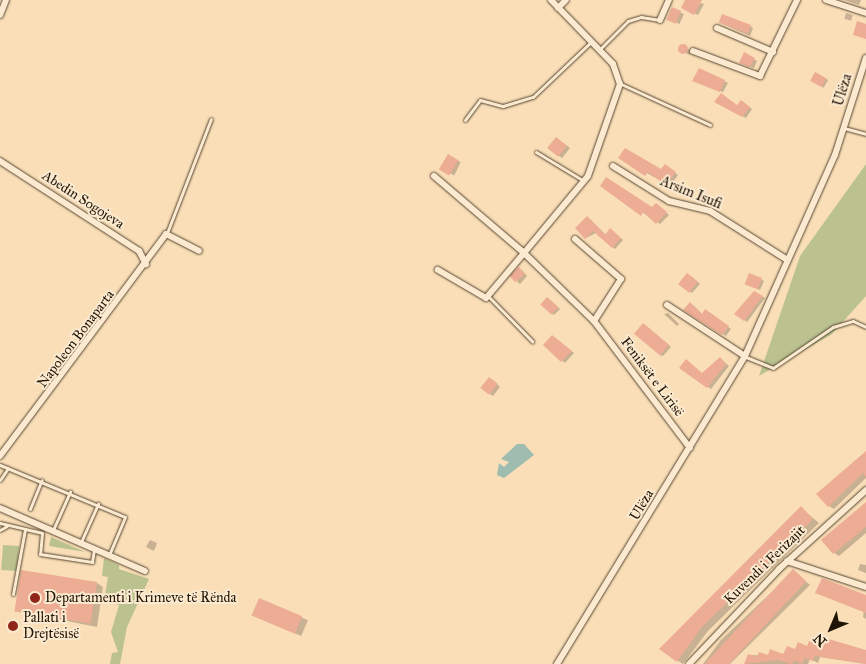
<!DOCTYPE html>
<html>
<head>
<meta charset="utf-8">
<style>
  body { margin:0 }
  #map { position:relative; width:866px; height:664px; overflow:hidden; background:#f9deb7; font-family:"IM FELL Great Primer",serif }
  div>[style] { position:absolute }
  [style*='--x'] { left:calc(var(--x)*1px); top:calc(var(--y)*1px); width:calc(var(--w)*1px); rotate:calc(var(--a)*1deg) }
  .green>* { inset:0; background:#bbc290; transform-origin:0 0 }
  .water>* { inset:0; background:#9ebcb0 }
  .shadow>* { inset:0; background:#0003; transform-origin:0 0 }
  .building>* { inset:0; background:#edac94; transform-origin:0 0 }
  .round { border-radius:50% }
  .roads { filter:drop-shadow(0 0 1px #564632) drop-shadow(0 0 1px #564632) }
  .lane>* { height:3px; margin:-1.5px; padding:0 1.5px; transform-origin:1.5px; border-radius:1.5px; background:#fbead0 }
  .street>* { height:6px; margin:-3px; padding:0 3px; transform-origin:3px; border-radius:3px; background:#fbead0 }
  .dots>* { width:14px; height:14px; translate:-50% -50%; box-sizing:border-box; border:2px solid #fbead0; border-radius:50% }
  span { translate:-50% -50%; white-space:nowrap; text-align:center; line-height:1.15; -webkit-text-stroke:4px #fbead0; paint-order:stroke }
  .street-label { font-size:14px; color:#201405 }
  .poi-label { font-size:14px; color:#201405 }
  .left { translate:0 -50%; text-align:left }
  .north { position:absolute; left:806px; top:604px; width:50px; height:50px; -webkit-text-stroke:4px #fbead0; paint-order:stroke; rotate:225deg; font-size:14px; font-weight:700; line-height:20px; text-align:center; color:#201405 }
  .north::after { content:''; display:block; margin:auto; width:18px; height:22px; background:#201405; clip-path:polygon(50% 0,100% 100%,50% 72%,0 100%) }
</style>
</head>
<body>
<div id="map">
  <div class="green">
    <i style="clip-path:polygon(866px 164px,866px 296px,832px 334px,759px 376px,800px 256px)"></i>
    <i style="clip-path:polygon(51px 537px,85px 552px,49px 546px)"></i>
    <i style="left:3px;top:545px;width:16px;height:25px;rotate:4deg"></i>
    <i style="clip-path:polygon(104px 558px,119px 565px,119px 569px,149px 579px,127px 627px,120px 664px,110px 664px,112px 653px,118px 652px,111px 632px,119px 605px,104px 601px,108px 577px,102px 576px)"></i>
  </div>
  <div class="water">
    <i style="clip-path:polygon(517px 444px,524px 444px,534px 455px,504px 478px,497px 475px,499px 463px,504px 467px,509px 462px,501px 459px)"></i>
  </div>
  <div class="shadow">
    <i style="clip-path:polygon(687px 0,704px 4px,698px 15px,683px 8px)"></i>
    <i style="clip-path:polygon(844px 0,861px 0,859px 5px)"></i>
    <i style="left:673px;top:9px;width:12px;height:11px;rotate:24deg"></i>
    <i style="left:846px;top:13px;width:7px;height:6px;rotate:16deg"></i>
    <i style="clip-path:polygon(723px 24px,750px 26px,753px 28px,750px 36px)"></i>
    <i style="clip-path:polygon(681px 45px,692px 51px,690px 55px,679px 50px)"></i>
    <i style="clip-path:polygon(745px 54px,757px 61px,754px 68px,743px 64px)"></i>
    <i style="clip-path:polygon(700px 69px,728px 83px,723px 92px,697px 82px)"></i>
    <i style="left:816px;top:73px;width:14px;height:9px;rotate:30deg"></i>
    <i style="clip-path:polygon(716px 102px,738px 106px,741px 102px,752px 109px,746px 118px)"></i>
    <i style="clip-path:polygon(559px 140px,570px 148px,562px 158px,559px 156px)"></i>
    <i style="left:448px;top:156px;width:14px;height:15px;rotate:25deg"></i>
    <i style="clip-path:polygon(620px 158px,662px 171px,665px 166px,678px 175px,670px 186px)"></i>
    <i style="clip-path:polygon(601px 185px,653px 209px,657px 204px,669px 215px,660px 224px)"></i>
    <i style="clip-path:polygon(590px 219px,606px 235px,613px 232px,623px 240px,615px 249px,596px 233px,586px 238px)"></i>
    <i style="clip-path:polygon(522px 270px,527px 276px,520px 284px,517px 282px)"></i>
    <i style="clip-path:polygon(750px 274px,764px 281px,760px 290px,745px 284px)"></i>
    <i style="clip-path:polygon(691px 276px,700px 284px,692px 293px,689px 291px)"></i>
    <i style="clip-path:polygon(754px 292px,765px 298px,747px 322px,736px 314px)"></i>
    <i style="clip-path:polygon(550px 300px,560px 309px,554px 315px,551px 313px)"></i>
    <i style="clip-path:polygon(694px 306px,703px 315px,705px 311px,731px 329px,726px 336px,685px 310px)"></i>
    <i style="clip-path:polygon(668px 313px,679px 324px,677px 326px,664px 314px)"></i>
    <i style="clip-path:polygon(646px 326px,671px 347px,663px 356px,660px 355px)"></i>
    <i style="clip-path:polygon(556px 339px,574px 353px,565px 363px,545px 345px)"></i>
    <i style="clip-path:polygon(723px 361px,729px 366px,711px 389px,680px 367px,703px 374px)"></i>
    <i style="clip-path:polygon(493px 380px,500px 387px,493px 396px,482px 388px)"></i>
    <i style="clip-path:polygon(866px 452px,866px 478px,834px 509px,829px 506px)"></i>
    <i style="clip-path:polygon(866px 503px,866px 533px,839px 556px,834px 553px)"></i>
    <i style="clip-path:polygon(801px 508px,819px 523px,708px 631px,683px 664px,660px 649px)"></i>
    <i style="clip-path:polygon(150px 540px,157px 543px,154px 551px,146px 547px)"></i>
    <i style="clip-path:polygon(860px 564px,866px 565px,866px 573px,858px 570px)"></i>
    <i style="clip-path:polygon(794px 571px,810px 585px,730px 664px,703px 664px,721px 640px)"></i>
    <i style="clip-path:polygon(97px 583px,103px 587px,97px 627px,17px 611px)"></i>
    <i style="clip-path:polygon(866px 596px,866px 619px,863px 617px)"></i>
    <i style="left:260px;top:600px;width:52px;height:17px;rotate:23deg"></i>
    <i style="clip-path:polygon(808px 647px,866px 652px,866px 664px,820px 657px,818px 663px,810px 659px,808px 664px,745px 664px,748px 655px,784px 656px)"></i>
  </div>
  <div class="building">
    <i style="clip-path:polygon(685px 0,702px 0,694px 15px,681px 8px)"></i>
    <i style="left:672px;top:7px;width:10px;height:14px;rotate:24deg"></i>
    <i style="left:722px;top:14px;width:31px;height:9px;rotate:21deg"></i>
    <i style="clip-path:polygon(857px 21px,866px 24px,866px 39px,853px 35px)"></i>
    <i class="round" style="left:678px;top:44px;width:10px;height:10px"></i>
    <i style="clip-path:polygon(744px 52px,755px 58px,750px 67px,739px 63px)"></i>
    <i style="clip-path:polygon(699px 68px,725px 80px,720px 92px,692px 81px)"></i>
    <i style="left:815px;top:72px;width:13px;height:10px;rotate:29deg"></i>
    <i style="clip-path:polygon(721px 93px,737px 105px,741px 100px,750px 107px,742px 117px,714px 102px)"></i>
    <i style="left:556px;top:137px;width:14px;height:14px;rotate:39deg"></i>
    <i style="clip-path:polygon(625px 148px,661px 169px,665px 164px,676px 172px,666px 185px,648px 172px,645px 176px,618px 158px)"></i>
    <i style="left:448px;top:154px;width:12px;height:18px;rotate:31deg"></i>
    <i style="clip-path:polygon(606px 177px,652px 207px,656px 203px,667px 212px,656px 224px,643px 212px,641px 216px,600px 186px)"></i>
    <i style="clip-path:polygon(587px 216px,605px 235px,610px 228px,621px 238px,612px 248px,593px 231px,585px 239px,575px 228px)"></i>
    <i style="left:519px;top:267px;width:9px;height:13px;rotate:49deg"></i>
    <i style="left:687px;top:273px;width:14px;height:14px;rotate:39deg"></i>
    <i style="left:749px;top:273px;width:14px;height:12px;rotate:21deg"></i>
    <i style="clip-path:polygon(754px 291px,763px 296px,744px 321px,734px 314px)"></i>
    <i style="left:547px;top:297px;width:15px;height:10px;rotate:42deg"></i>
    <i style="clip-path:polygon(690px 302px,702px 314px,705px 309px,729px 326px,722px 335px,683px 310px)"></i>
    <i style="left:643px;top:323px;width:34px;height:14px;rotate:40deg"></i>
    <i style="clip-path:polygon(552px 335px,572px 351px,561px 362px,543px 345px)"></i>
    <i style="clip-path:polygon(720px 357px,726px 364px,707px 388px,679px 368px,686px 359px,702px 373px)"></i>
    <i style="left:489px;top:377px;width:11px;height:14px;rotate:38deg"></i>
    <i style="clip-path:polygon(866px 451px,866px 477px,863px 473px,828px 507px,816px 494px)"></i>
    <i style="clip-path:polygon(866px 502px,866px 527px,833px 554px,821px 540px)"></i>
    <i style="clip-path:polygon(801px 506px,813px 519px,702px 627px,677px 662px,659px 649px)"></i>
    <i style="left:793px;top:569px;width:18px;height:128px;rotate:43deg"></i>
    <i style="left:21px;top:570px;width:77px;height:42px;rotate:9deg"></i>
    <i style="clip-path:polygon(822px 578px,866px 595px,866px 613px,815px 593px)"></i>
    <i style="left:259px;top:598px;width:47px;height:19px;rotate:23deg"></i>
    <i style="clip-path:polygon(825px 638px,866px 650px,866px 664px,815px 656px,813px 661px,805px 658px,802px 664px,794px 660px,792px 664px,778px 660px,744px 664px,748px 654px,757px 657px,759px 652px,768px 655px,770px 649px,783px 654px,787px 646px,795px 649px,798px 642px,807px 646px,809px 641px,822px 646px)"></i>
  </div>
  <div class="roads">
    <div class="lane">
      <i style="--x:599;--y:50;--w:41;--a:-45"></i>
      <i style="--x:628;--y:21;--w:14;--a:-17"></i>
      <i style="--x:641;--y:17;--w:19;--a:9"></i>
      <i style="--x:621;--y:84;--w:98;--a:24.7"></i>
      <i style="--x:465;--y:120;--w:25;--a:-53"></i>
      <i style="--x:480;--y:100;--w:24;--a:15"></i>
      <i style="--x:503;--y:106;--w:31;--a:-17"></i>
      <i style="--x:533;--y:97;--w:80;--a:-43.5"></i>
      <i style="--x:844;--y:128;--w:23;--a:15"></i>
      <i style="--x:536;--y:152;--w:56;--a:31.1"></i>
      <i style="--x:167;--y:233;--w:122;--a:-68.9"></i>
      <i style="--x:489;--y:297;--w:62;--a:45.7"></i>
      <i style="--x:746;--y:357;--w:29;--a:22"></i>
      <i style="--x:773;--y:368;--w:73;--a:-34.3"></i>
      <i style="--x:833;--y:327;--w:21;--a:-17"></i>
      <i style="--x:853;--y:321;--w:14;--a:25"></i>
      <i style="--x:0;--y:465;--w:135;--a:22.6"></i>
      <i style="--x:125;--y:517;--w:41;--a:112.8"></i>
      <i style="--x:0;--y:480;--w:14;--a:-56"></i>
      <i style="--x:30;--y:509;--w:31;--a:-68"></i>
      <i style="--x:0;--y:523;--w:26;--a:13"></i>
      <i style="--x:0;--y:530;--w:8;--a:-30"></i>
      <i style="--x:53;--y:530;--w:42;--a:-65.9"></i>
      <i style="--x:81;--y:542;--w:42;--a:-65.9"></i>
      <i style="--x:13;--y:594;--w:66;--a:-79.5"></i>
      <i style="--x:25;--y:529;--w:17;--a:13"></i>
      <i style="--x:42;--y:533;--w:21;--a:95"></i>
      <i style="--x:40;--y:554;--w:53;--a:8.7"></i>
      <i style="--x:92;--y:562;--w:13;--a:-81"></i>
    </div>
    <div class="street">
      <i style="--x:551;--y:0;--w:89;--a:45.9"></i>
      <i style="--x:613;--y:64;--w:21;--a:71"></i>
      <i style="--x:620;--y:84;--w:97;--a:109.2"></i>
      <i style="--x:588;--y:176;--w:100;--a:129.7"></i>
      <i style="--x:524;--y:253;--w:98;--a:44.2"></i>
      <i style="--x:594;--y:321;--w:159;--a:52.9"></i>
      <i style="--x:826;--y:0;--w:42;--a:18"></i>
      <i style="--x:558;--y:8;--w:11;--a:-45"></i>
      <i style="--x:0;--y:15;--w:16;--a:-68"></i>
      <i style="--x:660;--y:20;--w:22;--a:-66"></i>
      <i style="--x:717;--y:28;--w:61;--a:23.2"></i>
      <i style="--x:693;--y:51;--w:72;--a:20.5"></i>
      <i style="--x:760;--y:76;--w:85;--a:-64"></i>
      <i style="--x:0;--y:161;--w:166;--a:32.9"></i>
      <i style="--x:139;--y:251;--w:15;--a:62"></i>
      <i style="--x:613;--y:166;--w:66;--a:32"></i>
      <i style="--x:669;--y:201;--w:42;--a:13.7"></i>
      <i style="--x:710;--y:211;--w:90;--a:32.3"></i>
      <i style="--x:434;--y:176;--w:118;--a:40.5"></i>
      <i style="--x:524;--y:253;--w:59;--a:130.2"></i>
      <i style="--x:486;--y:298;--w:56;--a:-149.7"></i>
      <i style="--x:575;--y:239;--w:61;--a:41"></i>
      <i style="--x:621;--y:279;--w:50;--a:122.7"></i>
      <i style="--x:667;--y:305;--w:93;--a:33.2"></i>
      <i style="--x:0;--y:456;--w:277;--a:-53.2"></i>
      <i style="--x:166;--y:234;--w:37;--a:27"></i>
      <i style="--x:0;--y:508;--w:158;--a:23.5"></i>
      <i style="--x:787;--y:561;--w:83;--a:18.2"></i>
      <i style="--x:557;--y:664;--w:361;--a:-58.6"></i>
      <i style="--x:745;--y:356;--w:220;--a:-65.9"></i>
      <i style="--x:835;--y:155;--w:102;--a:-72.3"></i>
      <i style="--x:689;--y:664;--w:131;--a:-46.5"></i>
      <i style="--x:779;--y:569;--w:118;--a:-42.2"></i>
    </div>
  </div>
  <div class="dots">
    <i style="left:35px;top:598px;background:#8f2418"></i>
    <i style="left:13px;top:626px;background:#8f2418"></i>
  </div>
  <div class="street-label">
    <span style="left:843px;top:90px;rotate:-73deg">Ulëza</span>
    <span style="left:691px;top:193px;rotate:22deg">Arsim Isufi</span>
    <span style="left:83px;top:200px;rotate:33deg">Abedin Sogojeva</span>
    <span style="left:76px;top:339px;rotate:-53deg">Napoleon Bonaparta</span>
    <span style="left:652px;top:377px;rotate:53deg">Feniksët e Lirisë</span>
    <span style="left:642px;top:505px;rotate:-59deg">Ulëza</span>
    <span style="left:765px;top:565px;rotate:-44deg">Kuvendi i Ferizajit</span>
  </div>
  <div class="poi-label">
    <span class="left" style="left:45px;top:598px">Departamenti i Krimeve të Rënda</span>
    <span class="left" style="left:23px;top:626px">Pallati i<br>Drejtësisë</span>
  </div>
  <div class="north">N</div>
</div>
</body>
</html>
